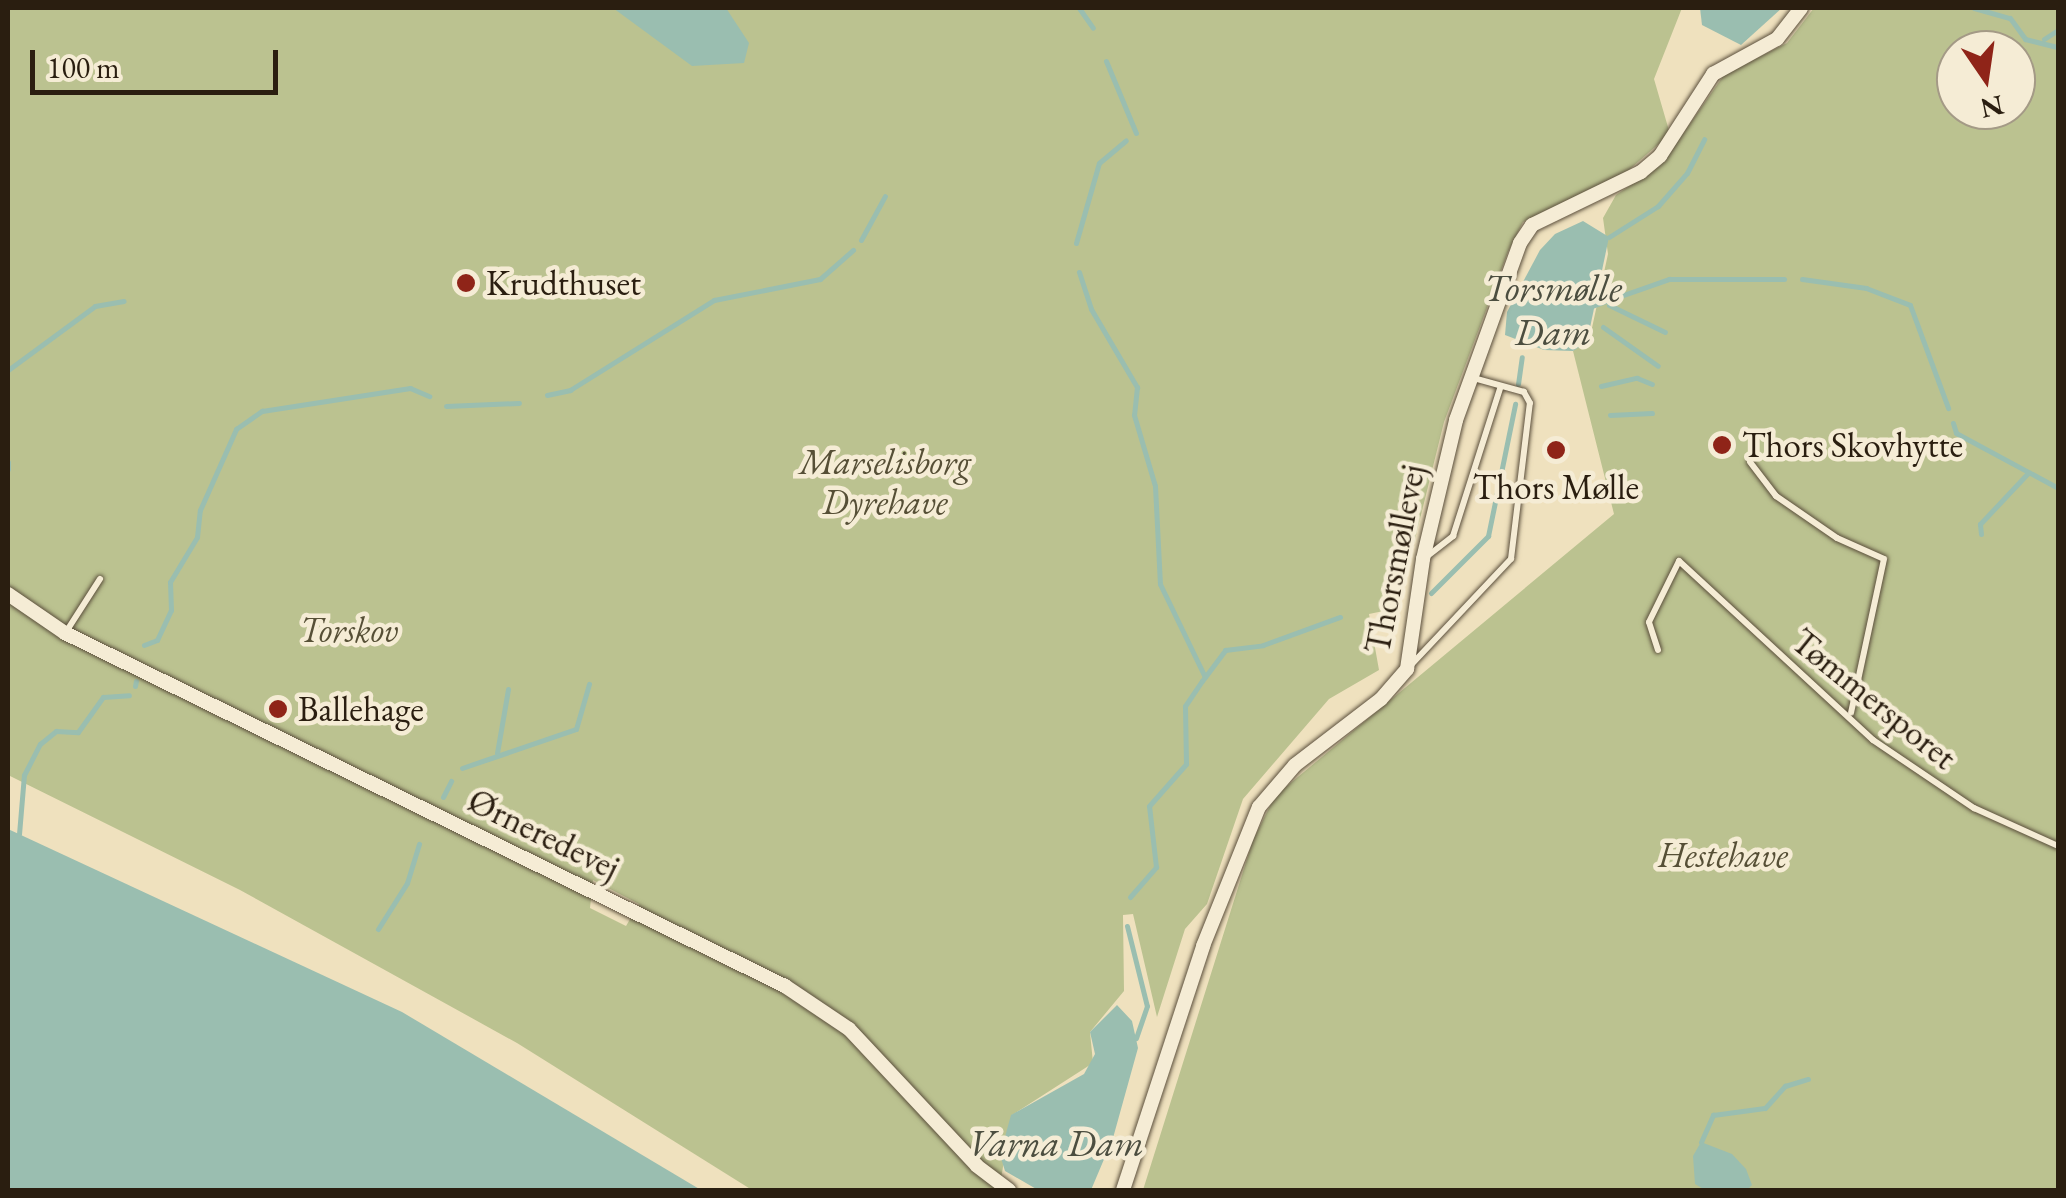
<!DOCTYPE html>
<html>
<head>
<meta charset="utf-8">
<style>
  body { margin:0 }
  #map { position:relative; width:2066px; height:1198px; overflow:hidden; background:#efe1be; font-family:"EB Garamond",serif }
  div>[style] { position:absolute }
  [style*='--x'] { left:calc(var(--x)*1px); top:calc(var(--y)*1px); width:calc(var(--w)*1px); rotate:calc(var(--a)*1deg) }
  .green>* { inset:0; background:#bbc290 }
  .water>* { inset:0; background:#9abeb0 }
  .stream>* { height:5px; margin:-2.5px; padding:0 2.5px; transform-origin:2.5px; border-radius:2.5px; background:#9abeb0 }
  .roads { filter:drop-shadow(0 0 2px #5b4f3c) drop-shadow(0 0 2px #5b4f3c) }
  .lane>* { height:6px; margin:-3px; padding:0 3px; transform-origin:3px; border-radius:3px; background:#f5ecd5 }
  .street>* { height:14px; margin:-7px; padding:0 7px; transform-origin:7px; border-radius:7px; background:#f5ecd5 }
  .dots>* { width:28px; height:28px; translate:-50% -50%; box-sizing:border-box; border:5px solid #f5ecd5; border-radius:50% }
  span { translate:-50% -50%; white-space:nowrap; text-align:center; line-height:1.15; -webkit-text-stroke:9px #f5ecd5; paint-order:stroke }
  .poi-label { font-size:35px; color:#2a1e10 }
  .left { translate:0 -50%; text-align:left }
  .park-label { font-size:35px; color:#564f36; font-style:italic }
  .street-label { font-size:35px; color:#2a1e10 }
  .water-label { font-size:38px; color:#4c4e40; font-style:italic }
  .frame { position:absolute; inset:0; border:10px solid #2a1e10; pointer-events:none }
  .north { position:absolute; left:1936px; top:30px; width:100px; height:100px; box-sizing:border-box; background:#f5ecd5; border:2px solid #a49a86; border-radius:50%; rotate:167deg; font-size:28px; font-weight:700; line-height:40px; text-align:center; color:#2a1e10 }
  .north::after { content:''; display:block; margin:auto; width:35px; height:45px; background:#8f2418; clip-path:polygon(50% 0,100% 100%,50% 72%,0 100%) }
  .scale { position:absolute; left:30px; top:50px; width:248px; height:45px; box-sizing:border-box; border:5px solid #2a1e10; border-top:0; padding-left:12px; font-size:30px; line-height:35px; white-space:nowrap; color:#2a1e10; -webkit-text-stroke:8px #f5ecd5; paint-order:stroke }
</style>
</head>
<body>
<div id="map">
  <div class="green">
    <i style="clip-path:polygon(evenodd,8px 8px,1682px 8px,1654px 79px,1670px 134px,1615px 182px,1523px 222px,1508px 252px,1444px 422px,1398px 608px,1369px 614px,1379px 670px,1329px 699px,1243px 799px,1207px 904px,1185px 929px,1157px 1017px,1133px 914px,1123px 915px,1124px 991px,1090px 1032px,1093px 1063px,1012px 1115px,999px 1190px,752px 1190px,517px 1043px,240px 890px,8px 775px,8px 8px,593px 880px,639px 904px,626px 926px,590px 908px,593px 880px)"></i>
    <i style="clip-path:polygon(evenodd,1814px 8px,2058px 8px,2058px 1190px,1143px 1190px,1253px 840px,1275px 796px,1614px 514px,1573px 351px,1590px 337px,1608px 254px,1603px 218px,1616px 195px,1661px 165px,1724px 75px,1787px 43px,1814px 8px,1956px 50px,2016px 50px,2016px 110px,1956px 110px,1956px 50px)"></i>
  </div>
  <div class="water">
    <i style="clip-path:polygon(613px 8px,726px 8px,749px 43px,744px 63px,692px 66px)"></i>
    <i style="clip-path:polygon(1700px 8px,1782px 8px,1741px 45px,1702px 25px)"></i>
    <i style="clip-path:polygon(1583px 221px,1609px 237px,1587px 342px,1573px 351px,1544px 350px,1505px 335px,1507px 312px,1540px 250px,1555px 234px)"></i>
    <i style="clip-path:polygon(8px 829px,402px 1012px,701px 1190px,8px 1190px)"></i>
    <i style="clip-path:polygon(1117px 1005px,1132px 1021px,1138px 1048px,1113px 1138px,1091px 1190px,1038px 1190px,1005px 1171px,1000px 1155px,1011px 1115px,1084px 1074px,1095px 1054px,1090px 1032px)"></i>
    <i style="clip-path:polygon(1701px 1142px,1732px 1154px,1746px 1169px,1752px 1185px,1747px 1190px,1705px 1190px,1695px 1184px,1693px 1156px)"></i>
  </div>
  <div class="stream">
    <i style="--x:1079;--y:8;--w:24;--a:55"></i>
    <i style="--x:1974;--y:8;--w:37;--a:16"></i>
    <i style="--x:2010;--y:18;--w:26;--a:54"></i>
    <i style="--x:2025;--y:39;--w:34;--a:14"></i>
    <i style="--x:2044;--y:39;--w:17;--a:-33"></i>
    <i style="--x:1106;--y:61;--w:78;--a:67.4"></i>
    <i style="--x:1609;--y:237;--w:58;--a:-32.3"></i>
    <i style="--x:1658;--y:206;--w:44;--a:-48.7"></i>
    <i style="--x:1687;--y:173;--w:38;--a:-63"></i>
    <i style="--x:861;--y:240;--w:50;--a:-61.4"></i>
    <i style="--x:1076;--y:243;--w:83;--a:-74"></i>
    <i style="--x:1099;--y:163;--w:35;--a:-40"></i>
    <i style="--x:1079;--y:272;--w:39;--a:72"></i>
    <i style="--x:1091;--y:309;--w:91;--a:59.5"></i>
    <i style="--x:1137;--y:387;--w:28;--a:96"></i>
    <i style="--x:1134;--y:415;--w:74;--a:73.5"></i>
    <i style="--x:1155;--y:486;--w:98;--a:87.1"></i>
    <i style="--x:1160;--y:584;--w:103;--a:64.2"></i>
    <i style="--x:1802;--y:279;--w:65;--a:8"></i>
    <i style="--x:1866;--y:288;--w:47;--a:21.1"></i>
    <i style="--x:1910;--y:305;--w:110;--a:69.7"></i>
    <i style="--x:1609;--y:305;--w:62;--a:25.7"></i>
    <i style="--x:1592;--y:306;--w:82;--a:-19.3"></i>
    <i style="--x:1669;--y:279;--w:115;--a:0"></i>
    <i style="--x:1603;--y:327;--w:67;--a:35.3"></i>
    <i style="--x:8;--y:370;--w:108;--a:-36.3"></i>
    <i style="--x:95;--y:306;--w:29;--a:-10"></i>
    <i style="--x:1518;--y:384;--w:27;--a:-82"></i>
    <i style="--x:1601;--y:386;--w:37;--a:-13"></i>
    <i style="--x:1637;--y:378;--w:16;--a:22"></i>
    <i style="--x:547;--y:395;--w:24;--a:-12"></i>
    <i style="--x:570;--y:390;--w:170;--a:-32"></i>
    <i style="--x:714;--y:300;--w:108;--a:-11.2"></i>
    <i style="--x:820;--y:279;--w:44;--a:-41.3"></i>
    <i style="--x:446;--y:406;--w:73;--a:-2.4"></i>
    <i style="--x:1610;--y:415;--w:42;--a:-2.7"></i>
    <i style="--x:1953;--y:423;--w:10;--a:73"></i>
    <i style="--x:1956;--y:433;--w:116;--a:28.3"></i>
    <i style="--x:8;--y:462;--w:7;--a:90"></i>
    <i style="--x:1981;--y:534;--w:10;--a:-96"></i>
    <i style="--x:1980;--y:524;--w:71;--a:-46.7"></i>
    <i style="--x:1431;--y:593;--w:81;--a:-45"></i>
    <i style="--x:1488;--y:536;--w:135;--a:-78.4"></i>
    <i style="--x:1383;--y:615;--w:12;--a:-20"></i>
    <i style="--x:144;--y:645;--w:14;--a:-21"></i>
    <i style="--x:157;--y:640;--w:33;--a:-65"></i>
    <i style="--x:171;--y:610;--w:28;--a:-92"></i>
    <i style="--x:170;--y:582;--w:52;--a:-59"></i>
    <i style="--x:197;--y:537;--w:27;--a:-84"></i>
    <i style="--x:200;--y:510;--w:89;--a:-66"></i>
    <i style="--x:236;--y:429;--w:32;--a:-35"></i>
    <i style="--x:262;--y:411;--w:150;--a:-8.8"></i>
    <i style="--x:410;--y:388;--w:21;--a:23"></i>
    <i style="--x:135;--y:686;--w:5;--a:-79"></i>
    <i style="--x:497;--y:753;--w:65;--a:-80.2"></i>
    <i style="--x:462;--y:768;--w:120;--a:-18.9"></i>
    <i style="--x:576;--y:729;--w:47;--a:-73.9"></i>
    <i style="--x:443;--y:797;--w:18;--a:-63"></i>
    <i style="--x:19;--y:834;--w:59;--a:-85.2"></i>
    <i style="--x:24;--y:775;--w:35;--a:-63"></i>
    <i style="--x:40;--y:744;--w:21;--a:-39"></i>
    <i style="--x:56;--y:731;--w:22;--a:3"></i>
    <i style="--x:78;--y:732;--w:43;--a:-54.5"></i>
    <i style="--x:103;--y:697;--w:26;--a:-4"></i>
    <i style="--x:1130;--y:897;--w:40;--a:-49"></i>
    <i style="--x:1156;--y:867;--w:61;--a:-96.5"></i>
    <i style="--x:1149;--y:806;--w:56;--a:-48.6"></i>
    <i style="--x:1186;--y:764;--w:58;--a:-91"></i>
    <i style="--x:1185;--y:706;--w:30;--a:-56"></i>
    <i style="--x:1202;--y:681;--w:39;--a:-53"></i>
    <i style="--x:1225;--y:650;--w:38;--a:-7"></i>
    <i style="--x:1263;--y:645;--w:82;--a:-20"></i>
    <i style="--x:1127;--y:926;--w:82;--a:76"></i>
    <i style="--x:1147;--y:1006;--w:34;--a:109"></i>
    <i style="--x:378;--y:929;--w:54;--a:-57.8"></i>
    <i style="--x:407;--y:883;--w:41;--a:-72.9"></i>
    <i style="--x:1701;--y:1142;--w:30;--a:-66"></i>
    <i style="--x:1713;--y:1115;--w:52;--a:-7.7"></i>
    <i style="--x:1765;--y:1108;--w:30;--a:-48"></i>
    <i style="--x:1785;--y:1086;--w:24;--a:-17"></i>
  </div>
  <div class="roads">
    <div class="lane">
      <i style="--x:1750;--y:462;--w:43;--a:52.6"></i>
      <i style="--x:1776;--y:496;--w:74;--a:34.5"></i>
      <i style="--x:1837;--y:538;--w:51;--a:24.1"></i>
      <i style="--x:1884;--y:559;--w:157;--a:102.1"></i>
      <i style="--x:1425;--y:558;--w:36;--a:-38"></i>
      <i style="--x:1453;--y:536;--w:157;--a:-72.3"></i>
      <i style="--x:66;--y:632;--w:63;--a:-57.3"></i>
      <i style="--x:1658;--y:650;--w:29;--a:-108"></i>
      <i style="--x:1649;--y:622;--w:68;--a:-63.8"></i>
      <i style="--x:1679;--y:561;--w:264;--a:42.7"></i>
      <i style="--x:1873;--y:740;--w:122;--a:34"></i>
      <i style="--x:1974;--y:808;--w:92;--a:24.3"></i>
      <i style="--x:1411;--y:665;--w:146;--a:-46.7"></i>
      <i style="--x:1511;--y:559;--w:157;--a:-83.1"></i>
      <i style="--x:1530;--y:403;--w:13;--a:-119"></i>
      <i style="--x:1524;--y:392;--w:52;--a:-164.4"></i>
    </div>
    <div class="street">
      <i style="--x:8;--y:594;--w:69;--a:34.4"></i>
      <i style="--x:65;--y:633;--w:802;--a:26.12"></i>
      <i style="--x:785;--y:986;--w:77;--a:33.9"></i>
      <i style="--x:849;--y:1029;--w:187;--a:46.9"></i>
      <i style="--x:977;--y:1166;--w:40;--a:37"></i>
      <i style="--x:1123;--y:1190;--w:257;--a:-71.8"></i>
      <i style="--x:1203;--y:946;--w:150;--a:-68.1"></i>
      <i style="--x:1259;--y:807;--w:55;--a:-49.4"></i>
      <i style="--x:1295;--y:765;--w:108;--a:-37.5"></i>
      <i style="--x:1381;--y:699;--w:40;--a:-49"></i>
      <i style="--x:1407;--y:669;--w:111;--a:-81.7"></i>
      <i style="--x:1423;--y:559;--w:143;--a:-76.6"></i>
      <i style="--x:1456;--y:420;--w:188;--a:-70.1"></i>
      <i style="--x:1520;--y:243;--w:22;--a:-56"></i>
      <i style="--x:1532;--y:225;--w:121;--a:-25.9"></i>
      <i style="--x:1641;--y:172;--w:25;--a:-40"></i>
      <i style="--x:1660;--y:156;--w:98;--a:-57.1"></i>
      <i style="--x:1713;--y:74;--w:73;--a:-28.7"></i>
      <i style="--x:1777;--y:39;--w:39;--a:-52"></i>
    </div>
  </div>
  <div class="dots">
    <i style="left:466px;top:283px;background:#8f2418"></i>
    <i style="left:1722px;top:445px;background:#8f2418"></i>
    <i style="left:1556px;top:450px;background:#8f2418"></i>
    <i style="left:278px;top:709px;background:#8f2418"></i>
  </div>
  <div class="poi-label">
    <span class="left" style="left:486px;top:283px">Krudthuset</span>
    <span class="left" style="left:1742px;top:445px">Thors Skovhytte</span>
    <span style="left:1556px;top:487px">Thors Mølle</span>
    <span class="left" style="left:298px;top:709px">Ballehage</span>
  </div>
  <div class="park-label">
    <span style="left:885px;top:482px">Marselisborg<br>Dyrehave</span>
    <span style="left:349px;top:630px">Torskov</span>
    <span style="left:1723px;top:855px">Hestehave</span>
  </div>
  <div class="street-label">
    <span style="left:1395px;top:559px;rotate:-79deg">Thorsmøllevej</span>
    <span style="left:1874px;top:699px;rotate:39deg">Tømmersporet</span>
    <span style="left:544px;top:834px;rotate:26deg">Ørneredevej</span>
  </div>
  <div class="water-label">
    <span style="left:1553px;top:310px">Torsmølle<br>Dam</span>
    <span style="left:1056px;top:1143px">Varna Dam</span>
  </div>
  <div class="frame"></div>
  <div class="north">N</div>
  <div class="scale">100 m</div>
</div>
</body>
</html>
